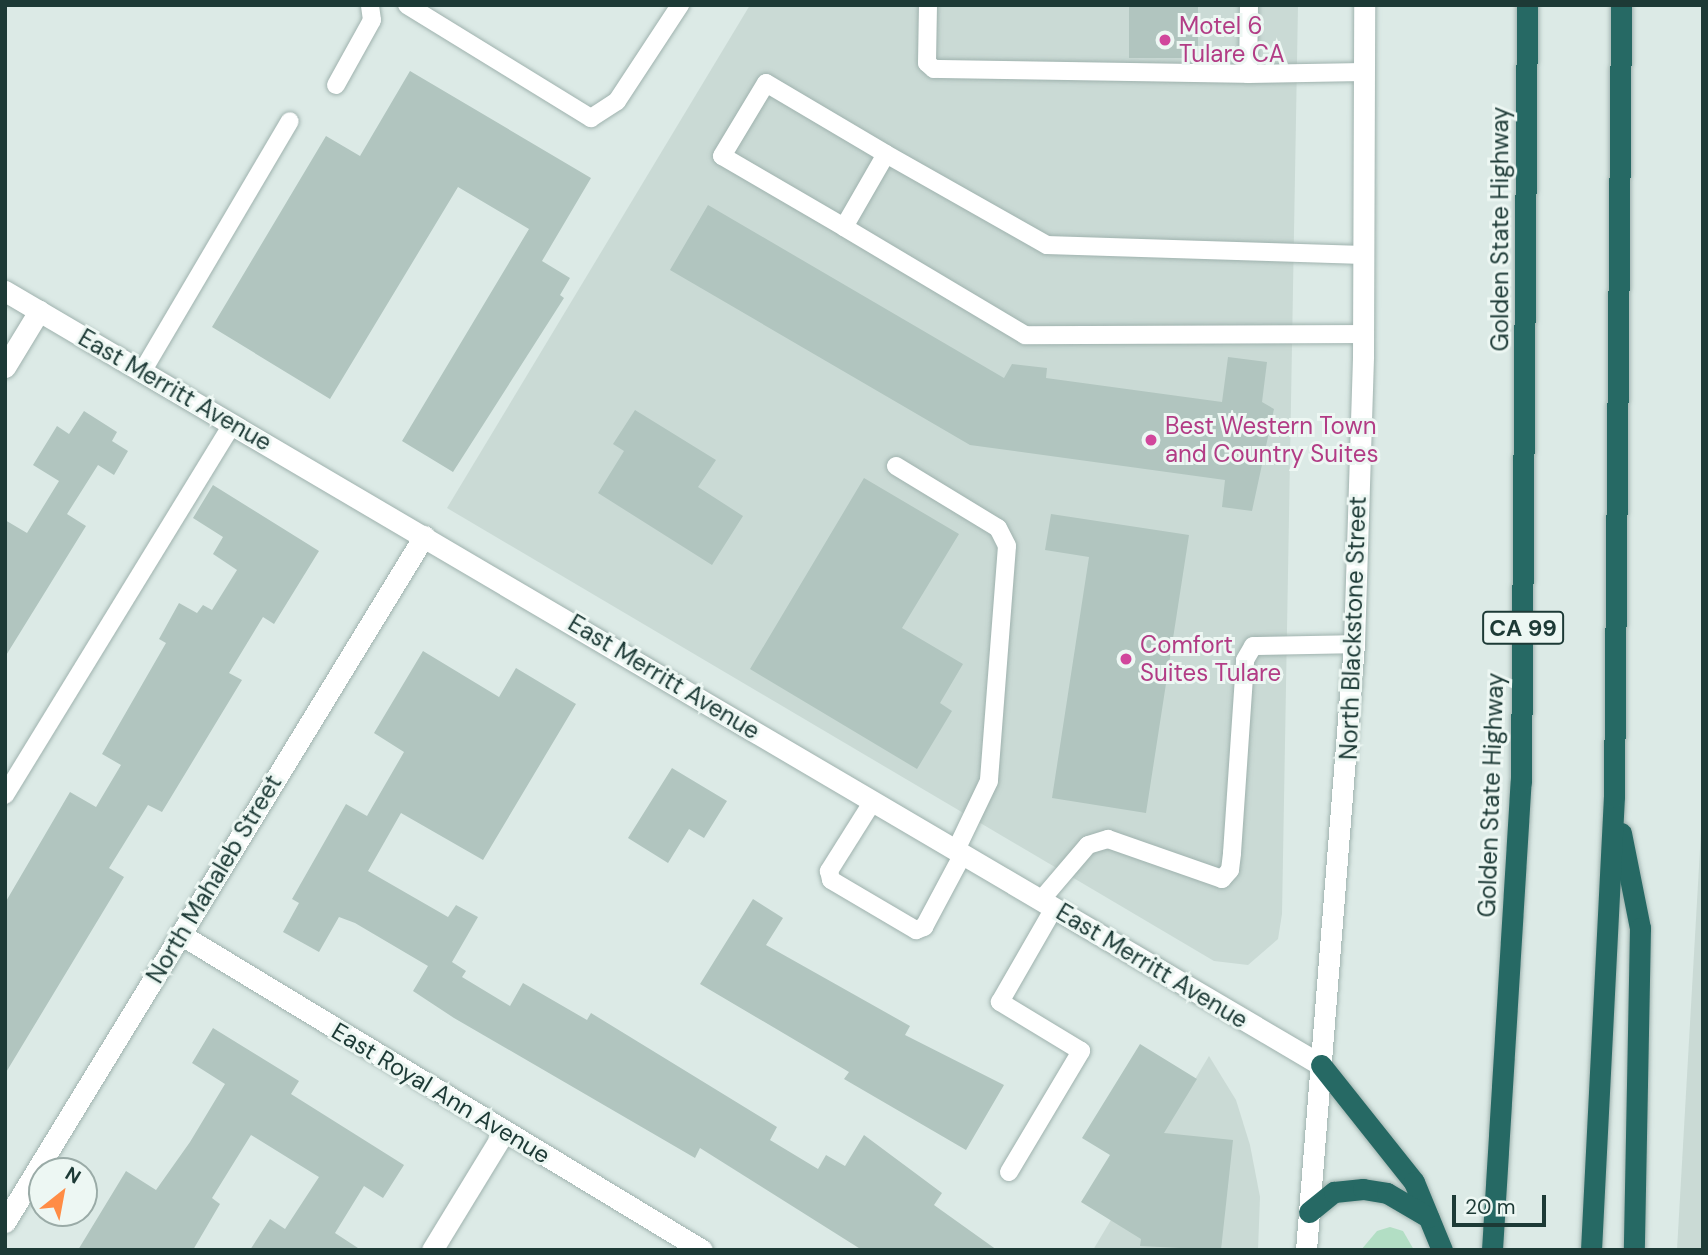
<!DOCTYPE html>
<html>
<head>
<meta charset="utf-8">
<style>
  body { margin:0 }
  #map { position:relative; width:1708px; height:1255px; overflow:hidden; background:#dceae6; font-family:"DM Sans",sans-serif }
  div>[style] { position:absolute }
  [style*='--x'] { left:calc(var(--x)*1px); top:calc(var(--y)*1px); width:calc(var(--w)*1px); rotate:calc(var(--a)*1deg) }
  .built>* { inset:0; background:#cadad5 }
  .green>* { inset:0; background:#b2dec4 }
  .building>* { inset:0; background:#b1c5bf; transform-origin:0 0 }
  .roads { filter:drop-shadow(0 0 2px #9fb2ae) drop-shadow(0 0 2px #9fb2ae) }
  .lane>* { height:18px; margin:-9px; padding:0 9px; transform-origin:9px; border-radius:9px; background:#fff }
  .street>* { height:21px; margin:-10.5px; padding:0 10.5px; transform-origin:10.5px; border-radius:10.5px; background:#fff }
  .secondary>* { height:21px; margin:-10.5px; padding:0 10.5px; transform-origin:10.5px; border-radius:10.5px; background:#fff }
  .highway>* { height:21px; margin:-10.5px; padding:0 10.5px; transform-origin:10.5px; border-radius:10.5px; background:#266964 }
  .dots>* { width:19px; height:19px; translate:-50% -50%; box-sizing:border-box; border:4px solid #edf7f3; border-radius:50% }
  span { translate:-50% -50%; white-space:nowrap; text-align:center; line-height:1.15; -webkit-text-stroke:6px #edf7f3; paint-order:stroke }
  .shield-label span { padding:2px 5px; background:#edf7f3; border:2px solid; border-radius:5px; -webkit-text-stroke-width:0 }
  .shield-label { font-size:23px; color:#1d3a36; font-weight:700 }
  .hotel-label { font-size:24px; color:#b23c85 }
  .left { translate:0 -50%; text-align:left }
  .street-label { font-size:24px; color:#1d3a36 }
  .frame { position:absolute; inset:0; border:7px solid #1d3a36; pointer-events:none }
  .north { position:absolute; left:28px; top:1157px; width:70px; height:70px; box-sizing:border-box; background:#edf7f3; border:2px solid #9aaba7; border-radius:50%; rotate:31deg; font-size:19px; font-weight:700; line-height:28px; text-align:center; color:#1d3a36 }
  .north::after { content:''; display:block; margin:auto; width:24px; height:32px; background:#ff8c45; clip-path:polygon(50% 0,100% 100%,50% 72%,0 100%) }
  .scale { position:absolute; left:1452px; top:1195px; width:94px; height:32px; box-sizing:border-box; border:4px solid #1d3a36; border-top:0; padding-left:9px; font-size:21px; line-height:24px; white-space:nowrap; color:#1d3a36; -webkit-text-stroke:5px #edf7f3; paint-order:stroke }
</style>
</head>
<body>
<div id="map">
  <div class="built">
    <i style="clip-path:polygon(750px 5px,1298px 5px,1282px 914px,1278px 939px,1248px 965px,1214px 961px,447px 508px)"></i>
    <i style="clip-path:polygon(1703px 797px,1703px 1250px,1677px 1250px)"></i>
    <i style="clip-path:polygon(1209px 1056px,1236px 1100px,1250px 1145px,1260px 1197px,1258px 1250px,1093px 1250px)"></i>
  </div>
  <div class="green">
    <i style="clip-path:polygon(1390px 1227px,1403px 1231px,1414px 1250px,1361px 1250px,1377px 1231px)"></i>
  </div>
  <div class="building">
    <i style="left:1129px;top:5px;width:69px;height:53px"></i>
    <i style="clip-path:polygon(410px 71px,591px 178px,542px 261px,570px 278px,560px 295px,564px 298px,453px 472px,402px 441px,529px 229px,458px 187px,330px 399px,212px 327px,326px 136px,360px 156px)"></i>
    <i style="clip-path:polygon(708px 205px,1004px 378px,1012px 364px,1047px 368px,1046px 378px,1222px 402px,1228px 357px,1267px 362px,1262px 402px,1274px 409px,1252px 511px,1222px 507px,1225px 480px,970px 445px,670px 270px)"></i>
    <i style="clip-path:polygon(635px 410px,716px 460px,698px 487px,743px 516px,712px 565px,598px 493px,624px 451px,613px 444px)"></i>
    <i style="clip-path:polygon(84px 411px,117px 432px,112px 441px,128px 451px,114px 475px,98px 465px,67px 514px,86px 526px,5px 657px,5px 520px,27px 533px,59px 481px,33px 465px,57px 426px,69px 434px)"></i>
    <i style="clip-path:polygon(864px 478px,959px 534px,902px 628px,963px 664px,940px 703px,952px 711px,917px 769px,750px 669px)"></i>
    <i style="clip-path:polygon(213px 485px,319px 551px,274px 624px,263px 617px,229px 673px,242px 680px,162px 812px,148px 805px,109px 868px,124px 877px,5px 1074px,5px 903px,70px 792px,96px 807px,121px 765px,102px 754px,166px 643px,159px 639px,179px 603px,197px 613px,203px 605px,212px 610px,237px 570px,213px 554px,223px 537px,193px 518px)"></i>
    <i style="clip-path:polygon(1051px 514px,1189px 535px,1146px 813px,1052px 798px,1089px 557px,1045px 550px)"></i>
    <i style="clip-path:polygon(423px 651px,499px 697px,516px 668px,576px 704px,483px 860px,401px 813px,368px 871px,448px 917px,456px 905px,478px 917px,452px 962px,466px 971px,462px 977px,510px 1006px,523px 983px,587px 1020px,591px 1013px,777px 1127px,770px 1140px,818px 1169px,826px 1155px,845px 1166px,864px 1135px,942px 1193px,934px 1205px,997px 1250px,862px 1250px,700px 1148px,695px 1158px,454px 1018px,413px 991px,428px 966px,355px 923px,339px 917px,319px 952px,283px 932px,299px 903px,292px 899px,346px 804px,367px 816px,404px 752px,374px 733px)"></i>
    <i style="clip-path:polygon(672px 768px,727px 801px,704px 838px,689px 829px,668px 863px,628px 838px)"></i>
    <i style="clip-path:polygon(753px 899px,783px 918px,766px 945px,910px 1026px,905px 1035px,1004px 1085px,966px 1150px,844px 1079px,849px 1072px,700px 984px)"></i>
    <i style="clip-path:polygon(213px 1028px,299px 1081px,291px 1094px,404px 1165px,383px 1198px,364px 1186px,335px 1233px,361px 1250px,250px 1250px,270px 1219px,285px 1229px,319px 1177px,251px 1135px,212px 1198px,220px 1204px,193px 1250px,78px 1250px,126px 1171px,156px 1190px,190px 1142px,225px 1084px,192px 1063px)"></i>
    <i style="clip-path:polygon(1140px 1044px,1197px 1079px,1164px 1133px,1233px 1140px,1221px 1250px,1140px 1246px,1141px 1239px,1081px 1202px,1110px 1155px,1082px 1138px)"></i>
  </div>
  <div class="roads">
    <div class="lane">
      <i style="--x:407;--y:5;--w:216;--a:31.6"></i>
      <i style="--x:591;--y:118;--w:31;--a:-33"></i>
      <i style="--x:617;--y:101;--w:115;--a:-56.7"></i>
      <i style="--x:928;--y:5;--w:58;--a:91"></i>
      <i style="--x:927;--y:63;--w:9;--a:41"></i>
      <i style="--x:934;--y:69;--w:314;--a:0.9"></i>
      <i style="--x:1249;--y:5;--w:69;--a:90.8"></i>
      <i style="--x:1248;--y:74;--w:116;--a:-1"></i>
      <i style="--x:336;--y:85;--w:74;--a:-61"></i>
      <i style="--x:372;--y:20;--w:15;--a:-98"></i>
      <i style="--x:844;--y:227;--w:141;--a:-149.8"></i>
      <i style="--x:722;--y:156;--w:85;--a:-58.9"></i>
      <i style="--x:766;--y:83;--w:139;--a:30.6"></i>
      <i style="--x:1363;--y:334;--w:338;--a:179.8"></i>
      <i style="--x:1025;--y:335;--w:211;--a:-149.2"></i>
      <i style="--x:844;--y:227;--w:84;--a:-60.1"></i>
      <i style="--x:886;--y:154;--w:185;--a:29.5"></i>
      <i style="--x:1047;--y:245;--w:316;--a:1.8"></i>
      <i style="--x:142;--y:372;--w:291;--a:-59.5"></i>
      <i style="--x:896;--y:466;--w:119;--a:31.3"></i>
      <i style="--x:998;--y:528;--w:20;--a:63"></i>
      <i style="--x:1007;--y:546;--w:236;--a:94.4"></i>
      <i style="--x:989;--y:781;--w:76;--a:115.6"></i>
      <i style="--x:5;--y:795;--w:435;--a:-58.5"></i>
      <i style="--x:873;--y:801;--w:83;--a:122.2"></i>
      <i style="--x:829;--y:871;--w:9;--a:77"></i>
      <i style="--x:831;--y:880;--w:99;--a:30.5"></i>
      <i style="--x:916;--y:930;--w:9;--a:-21"></i>
      <i style="--x:924;--y:927;--w:83;--a:-61.9"></i>
      <i style="--x:1041;--y:900;--w:72;--a:-49.5"></i>
      <i style="--x:1088;--y:845;--w:21;--a:-17"></i>
      <i style="--x:1108;--y:839;--w:121;--a:19.3"></i>
      <i style="--x:1222;--y:879;--w:12;--a:-48"></i>
      <i style="--x:1230;--y:870;--w:17;--a:-83"></i>
      <i style="--x:1232;--y:853;--w:193;--a:-86.1"></i>
      <i style="--x:1245;--y:660;--w:16;--a:-60"></i>
      <i style="--x:1253;--y:646;--w:101;--a:-1.1"></i>
      <i style="--x:1009;--y:1172;--w:141;--a:-59.2"></i>
      <i style="--x:1081;--y:1051;--w:95;--a:-148.8"></i>
      <i style="--x:1000;--y:1002;--w:108;--a:-60.1"></i>
    </div>
    <div class="street">
      <i style="--x:5;--y:291;--w:1527;--a:30.46"></i>
      <i style="--x:5;--y:367;--w:66;--a:-58.7"></i>
      <i style="--x:180;--y:934;--w:610;--a:31.19"></i>
      <i style="--x:5;--y:1222;--w:804;--a:-58.58"></i>
      <i style="--x:432;--y:1250;--w:138;--a:-58.6"></i>
    </div>
    <div class="secondary">
      <i style="--x:1306;--y:1250;--w:608;--a:-85.47"></i>
      <i style="--x:1354;--y:644;--w:288;--a:-88.2"></i>
      <i style="--x:1363;--y:356;--w:351;--a:-89.8"></i>
    </div>
    <div class="highway">
      <i style="--x:1621;--y:833;--w:97;--a:78.7"></i>
      <i style="--x:1640;--y:928;--w:322;--a:91.1"></i>
      <i style="--x:1321;--y:1065;--w:149;--a:51.5"></i>
      <i style="--x:1414;--y:1182;--w:74;--a:67.6"></i>
      <i style="--x:1309;--y:1212;--w:32;--a:-39"></i>
      <i style="--x:1334;--y:1192;--w:29;--a:-6"></i>
      <i style="--x:1363;--y:1189;--w:24;--a:9"></i>
      <i style="--x:1387;--y:1193;--w:48;--a:30.3"></i>
      <i style="--x:1492;--y:1250;--w:469;--a:-86.5"></i>
      <i style="--x:1521;--y:782;--w:777;--a:-89.56"></i>
      <i style="--x:1591;--y:1250;--w:454;--a:-87.1"></i>
      <i style="--x:1614;--y:797;--w:792;--a:-89.49"></i>
    </div>
  </div>
  <div class="dots">
    <i style="left:1165px;top:40px;background:#d1479c"></i>
    <i style="left:1151px;top:440px;background:#d1479c"></i>
    <i style="left:1126px;top:659px;background:#d1479c"></i>
  </div>
  <div class="shield-label">
    <span style="left:1523px;top:628px">CA 99</span>
  </div>
  <div class="hotel-label">
    <span class="left" style="left:1179px;top:40px">Motel 6<br>Tulare CA</span>
    <span class="left" style="left:1165px;top:440px">Best Western Town<br>and Country Suites</span>
    <span class="left" style="left:1140px;top:659px">Comfort<br>Suites Tulare</span>
  </div>
  <div class="street-label">
    <span style="left:1500px;top:229px;rotate:-90deg">Golden State Highway</span>
    <span style="left:175px;top:390px;rotate:30deg">East Merritt Avenue</span>
    <span style="left:1353px;top:628px;rotate:-88deg">North Blackstone Street</span>
    <span style="left:664px;top:677px;rotate:31deg">East Merritt Avenue</span>
    <span style="left:1491px;top:795px;rotate:-88deg">Golden State Highway</span>
    <span style="left:214px;top:879px;rotate:-59deg">North Mahaleb Street</span>
    <span style="left:1152px;top:966px;rotate:31deg">East Merritt Avenue</span>
    <span style="left:441px;top:1093px;rotate:31deg">East Royal Ann Avenue</span>
  </div>
  <div class="frame"></div>
  <div class="north">N</div>
  <div class="scale">20 m</div>
</div>
</body>
</html>
